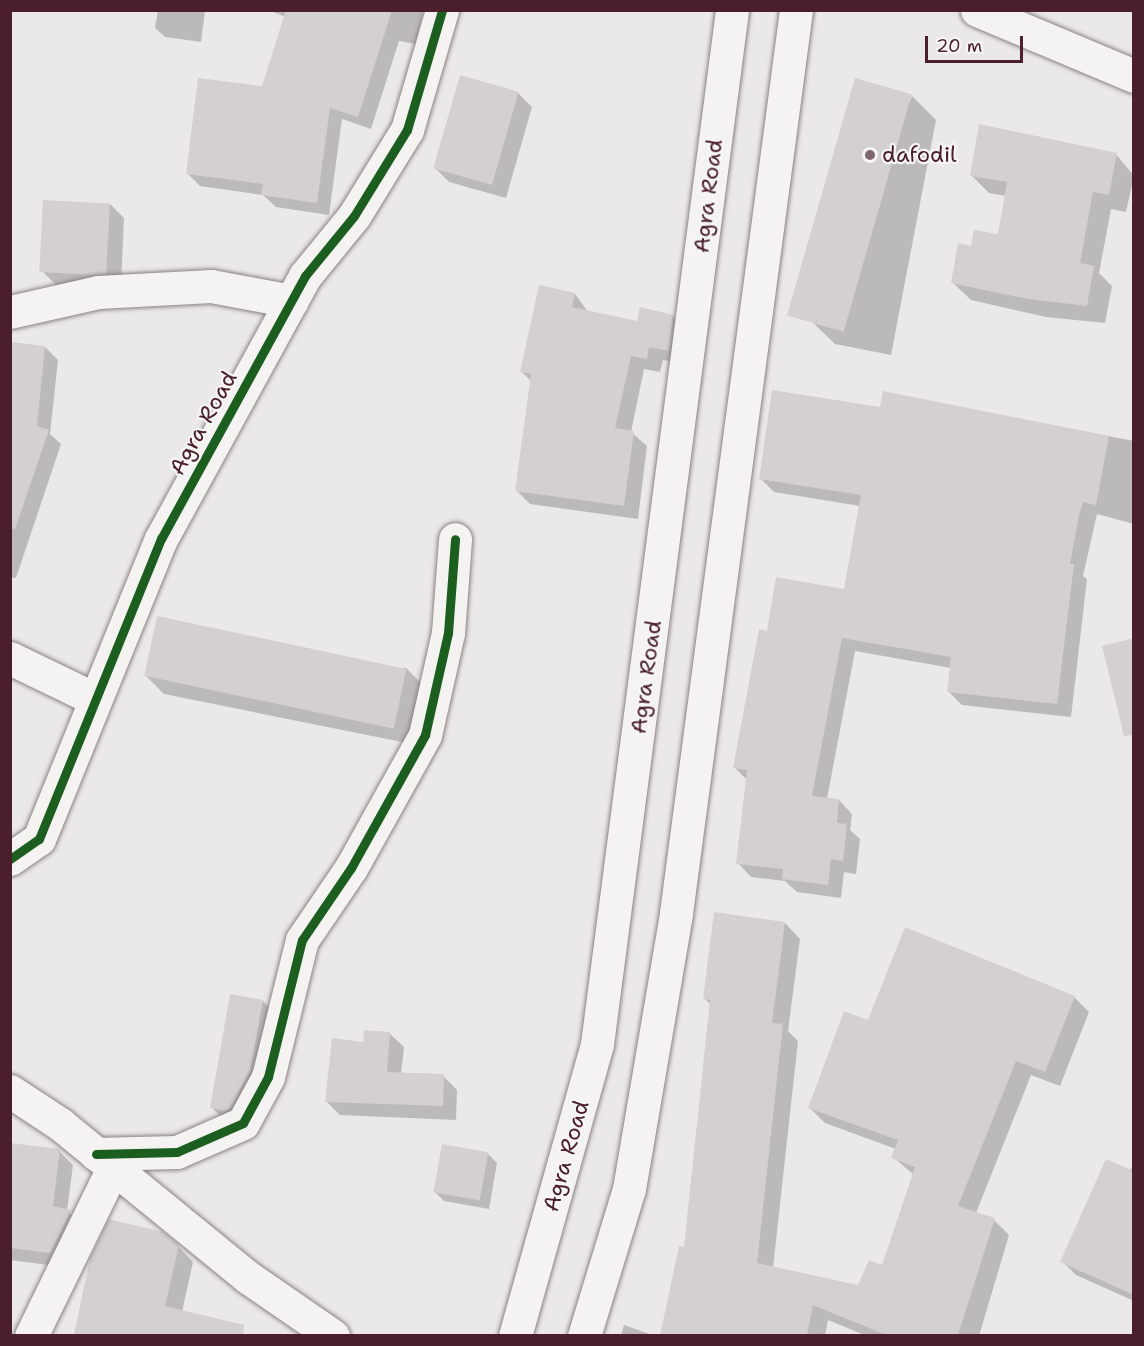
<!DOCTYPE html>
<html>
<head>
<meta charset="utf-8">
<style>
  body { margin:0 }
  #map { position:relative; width:1144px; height:1346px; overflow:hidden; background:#ebe9e7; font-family:"Shantell Sans",sans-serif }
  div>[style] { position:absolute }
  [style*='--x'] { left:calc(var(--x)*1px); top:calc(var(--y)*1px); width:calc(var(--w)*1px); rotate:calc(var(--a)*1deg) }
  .shadow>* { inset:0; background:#0003 }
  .building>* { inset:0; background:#d3d0cf; transform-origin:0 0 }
  .roads { filter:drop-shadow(0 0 2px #8b8283) drop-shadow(0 0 2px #8b8283) }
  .street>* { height:33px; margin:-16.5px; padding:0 16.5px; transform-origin:16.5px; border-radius:16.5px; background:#f4f3f1 }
  .secondary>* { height:33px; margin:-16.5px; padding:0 16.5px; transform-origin:16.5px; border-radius:16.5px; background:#f4f3f1 }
  .primary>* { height:33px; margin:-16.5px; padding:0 16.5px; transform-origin:16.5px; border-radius:16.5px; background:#f4f3f1 }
  .cycleway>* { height:9px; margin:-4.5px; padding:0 4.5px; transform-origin:4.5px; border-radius:4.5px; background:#1b5e20 }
  .dots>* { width:16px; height:16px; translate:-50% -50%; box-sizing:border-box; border:3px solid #f6f6f2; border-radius:50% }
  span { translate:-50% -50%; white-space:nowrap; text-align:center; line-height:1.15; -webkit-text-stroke:4.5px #f6f6f2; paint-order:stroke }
  .poi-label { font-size:22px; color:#4a1f2b }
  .left { translate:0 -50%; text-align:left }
  .street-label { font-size:22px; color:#4a1f2b }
  .frame { position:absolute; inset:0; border:12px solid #4a1f2b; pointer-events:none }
  .scale { position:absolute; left:925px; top:36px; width:98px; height:27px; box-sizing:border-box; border:3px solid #4a1f2b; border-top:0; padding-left:8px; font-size:18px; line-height:21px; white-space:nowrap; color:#4a1f2b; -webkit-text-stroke:4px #f6f6f2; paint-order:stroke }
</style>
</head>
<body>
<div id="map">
  <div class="shadow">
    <i style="clip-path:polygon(158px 10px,205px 10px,201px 42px,165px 37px,155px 28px)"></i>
    <i style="clip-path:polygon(268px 10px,423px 10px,416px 44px,399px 41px,371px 129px,342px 119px,329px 215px,276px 207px,263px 195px,200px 186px,187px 173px,263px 88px,286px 17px)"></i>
    <i style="clip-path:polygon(518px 93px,532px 107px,506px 198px,449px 182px,435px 168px)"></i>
    <i style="clip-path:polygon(912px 96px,936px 120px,891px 355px,835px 344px,810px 320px)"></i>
    <i style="clip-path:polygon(1116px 154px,1134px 176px,1126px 212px,1111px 209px,1099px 273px,1112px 286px,1105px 323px,1046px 317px,971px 300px,952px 282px,972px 248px,999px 236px,1006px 196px,989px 193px,971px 175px)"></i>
    <i style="clip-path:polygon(110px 204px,124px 218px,121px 286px,56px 285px,42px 271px)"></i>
    <i style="clip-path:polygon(575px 294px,588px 312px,638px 323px,673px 316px,687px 330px,682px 364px,663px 360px,660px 372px,644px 369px,631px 432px,647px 446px,638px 519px,530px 504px,516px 490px,531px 381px,522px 372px)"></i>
    <i style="clip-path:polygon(10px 344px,45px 347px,58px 360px,50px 434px,61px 444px,16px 578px,10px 577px)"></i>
    <i style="clip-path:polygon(884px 393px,1134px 441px,1134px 524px,1097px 514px,1083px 576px,1087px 579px,1071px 717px,962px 705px,949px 692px,951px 668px,855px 651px,827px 799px,839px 800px,852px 814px,850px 830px,860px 839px,856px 874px,844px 872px,841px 898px,797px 892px,785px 881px,751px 877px,738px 863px,747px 780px,734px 767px,768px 632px,845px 590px,860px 506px,774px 492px,760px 478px,881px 409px)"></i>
    <i style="clip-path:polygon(406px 668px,424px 686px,412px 744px,164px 694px,146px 676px)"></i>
    <i style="clip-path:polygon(785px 923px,800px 939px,788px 1031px,798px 1041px,773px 1268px,859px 1287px,883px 1267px,914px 1175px,893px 1157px,896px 1149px,825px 1123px,810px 1108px,869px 1022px,1074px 997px,1089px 1012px,1060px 1086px,1031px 1075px,976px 1213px,994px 1220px,1009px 1235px,979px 1336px,867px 1336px,828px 1320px,825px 1336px,661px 1336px,680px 1248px,685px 1249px,711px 1005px,704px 998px)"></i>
    <i style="clip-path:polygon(263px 1001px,272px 1010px,239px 1117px,221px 1117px,212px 1108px)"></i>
    <i style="clip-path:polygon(390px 1034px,404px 1047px,401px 1074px,443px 1076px,457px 1090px,456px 1120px,340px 1115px,326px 1101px,364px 1044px)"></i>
    <i style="clip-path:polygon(10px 1144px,59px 1151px,73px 1165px,67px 1211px,84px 1225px,64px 1267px,10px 1260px)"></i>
    <i style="clip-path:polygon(488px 1154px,497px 1163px,489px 1209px,444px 1201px,435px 1192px)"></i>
    <i style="clip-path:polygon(1134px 1165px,1134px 1301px,1076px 1275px,1062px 1261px)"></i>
    <i style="clip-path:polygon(178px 1246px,193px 1262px,182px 1312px,228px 1336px,74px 1336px,91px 1259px)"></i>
    <i style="clip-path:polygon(624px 1325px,655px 1336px,621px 1336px)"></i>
  </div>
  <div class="building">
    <i style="clip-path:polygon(286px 10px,392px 10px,358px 117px,330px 108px,317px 203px,261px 195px,263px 184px,186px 174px,198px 78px,262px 86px)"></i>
    <i style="left:460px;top:75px;width:61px;height:97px;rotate:16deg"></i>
    <i style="left:855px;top:78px;width:59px;height:247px;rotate:16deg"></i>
    <i style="clip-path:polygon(979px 124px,1117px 153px,1109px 195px,1093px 192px,1080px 263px,1094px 266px,1087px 306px,1028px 299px,951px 283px,958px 243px,971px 246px,974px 230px,998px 234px,1007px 182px,970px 176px)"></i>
    <i style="left:43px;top:200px;width:67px;height:72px;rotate:3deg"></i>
    <i style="clip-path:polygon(539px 285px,575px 293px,572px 307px,637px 321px,640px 307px,673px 315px,669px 351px,649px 347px,647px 359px,631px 356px,615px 428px,634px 431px,624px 506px,515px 491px,531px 374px,520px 372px)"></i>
    <i style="clip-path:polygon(10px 342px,45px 346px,37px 426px,49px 430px,15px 529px,10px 528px)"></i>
    <i style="clip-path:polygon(772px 390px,880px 407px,883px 391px,1109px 436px,1096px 505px,1083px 502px,1079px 515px,1070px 564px,1074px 564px,1057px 704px,947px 692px,951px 657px,842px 638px,812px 796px,839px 799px,837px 823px,847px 824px,843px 861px,831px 859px,828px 885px,782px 879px,783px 869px,736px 864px,747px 770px,733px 768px,759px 629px,767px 631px,776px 577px,844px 589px,861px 495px,759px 479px)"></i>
    <i style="left:157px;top:616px;width:255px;height:61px;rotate:12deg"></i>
    <i style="clip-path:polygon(1134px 638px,1134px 735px,1124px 736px,1102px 646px)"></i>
    <i style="clip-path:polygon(714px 912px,785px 922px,772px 1023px,783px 1024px,757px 1263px,858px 1285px,869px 1260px,882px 1265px,915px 1167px,891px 1158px,898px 1140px,808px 1108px,844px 1011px,868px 1020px,905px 927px,1075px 996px,1045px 1072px,1016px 1061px,958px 1206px,995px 1218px,958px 1335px,886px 1335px,813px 1305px,807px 1335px,660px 1335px,679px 1246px,684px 1247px,710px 1000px,703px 999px)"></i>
    <i style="clip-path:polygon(230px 994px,263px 1000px,250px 1070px,230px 1108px,225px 1111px,210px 1108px)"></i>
    <i style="clip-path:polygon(364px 1030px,390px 1032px,387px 1072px,444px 1074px,443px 1106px,325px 1102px,332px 1038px,363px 1042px)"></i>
    <i style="clip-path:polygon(10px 1143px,60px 1149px,53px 1206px,71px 1210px,50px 1253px,10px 1248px)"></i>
    <i style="left:442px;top:1144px;width:47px;height:49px;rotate:10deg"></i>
    <i style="clip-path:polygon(1106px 1159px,1134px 1171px,1134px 1295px,1060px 1262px)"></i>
    <i style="clip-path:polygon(109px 1219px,163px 1232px,179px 1245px,165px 1306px,244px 1325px,243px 1335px,74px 1335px,90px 1258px)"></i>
  </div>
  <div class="roads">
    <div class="street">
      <i style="--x:10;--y:312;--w:90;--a:-12.8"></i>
      <i style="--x:98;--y:292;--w:113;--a:-3"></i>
      <i style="--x:211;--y:286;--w:82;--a:10.5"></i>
      <i style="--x:10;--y:658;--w:94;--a:25.8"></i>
      <i style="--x:10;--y:859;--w:35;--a:-35"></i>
      <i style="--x:39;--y:839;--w:324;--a:-67.9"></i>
      <i style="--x:161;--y:539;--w:300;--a:-61.3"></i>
      <i style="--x:305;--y:276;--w:77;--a:-50.8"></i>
      <i style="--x:354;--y:216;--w:101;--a:-58.4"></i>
      <i style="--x:407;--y:130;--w:125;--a:-73.7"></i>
      <i style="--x:10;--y:1091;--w:60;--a:33.4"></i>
      <i style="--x:60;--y:1124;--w:244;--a:39.2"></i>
      <i style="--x:249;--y:1278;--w:102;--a:34.6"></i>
      <i style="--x:96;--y:1154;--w:81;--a:-1.4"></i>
      <i style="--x:177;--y:1152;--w:72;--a:-23.7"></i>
      <i style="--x:243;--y:1123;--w:52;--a:-61.5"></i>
      <i style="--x:268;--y:1077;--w:141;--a:-76.1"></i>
      <i style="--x:302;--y:940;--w:87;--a:-55.8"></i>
      <i style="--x:351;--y:868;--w:152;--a:-60.9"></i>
      <i style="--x:425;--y:735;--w:105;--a:-77.3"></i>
      <i style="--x:448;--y:633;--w:94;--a:-85.7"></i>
      <i style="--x:31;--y:1336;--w:187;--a:-64"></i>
    </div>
    <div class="secondary">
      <i style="--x:977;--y:10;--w:170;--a:22.8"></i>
    </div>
    <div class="primary">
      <i style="--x:515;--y:1336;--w:303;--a:-74.3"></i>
      <i style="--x:597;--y:1044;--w:1043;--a:-82.56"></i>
      <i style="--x:584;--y:1336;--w:154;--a:-73"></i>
      <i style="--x:629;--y:1189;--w:280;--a:-80.3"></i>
      <i style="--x:676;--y:913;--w:911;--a:-82.43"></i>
    </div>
  </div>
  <div class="cycleway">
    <i style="--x:10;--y:859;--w:35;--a:-35"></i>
    <i style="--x:39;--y:839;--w:324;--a:-67.9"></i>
    <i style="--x:161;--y:539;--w:300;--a:-61.3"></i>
    <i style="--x:305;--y:276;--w:77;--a:-50.8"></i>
    <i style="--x:354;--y:216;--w:101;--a:-58.4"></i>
    <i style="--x:407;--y:130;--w:125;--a:-73.7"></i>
    <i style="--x:96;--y:1154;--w:81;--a:-1.4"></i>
    <i style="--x:177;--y:1152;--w:72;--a:-23.7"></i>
    <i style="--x:243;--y:1123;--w:52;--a:-61.5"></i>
    <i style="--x:268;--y:1077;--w:141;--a:-76.1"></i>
    <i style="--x:302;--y:940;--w:87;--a:-55.8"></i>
    <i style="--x:351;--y:868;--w:152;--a:-60.9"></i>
    <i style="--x:425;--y:735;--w:105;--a:-77.3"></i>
    <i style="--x:448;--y:633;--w:94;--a:-85.7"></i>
  </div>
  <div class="dots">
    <i style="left:870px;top:155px;background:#82666d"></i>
  </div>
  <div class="poi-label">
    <span class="left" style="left:882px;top:155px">dafodil</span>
  </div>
  <div class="street-label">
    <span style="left:708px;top:196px;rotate:-83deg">Agra Road</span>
    <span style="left:203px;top:423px;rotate:-61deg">Agra Road</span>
    <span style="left:646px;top:677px;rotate:-82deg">Agra Road</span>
    <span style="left:566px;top:1156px;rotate:-74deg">Agra Road</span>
  </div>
  <div class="frame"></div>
  <div class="scale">20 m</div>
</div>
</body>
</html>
